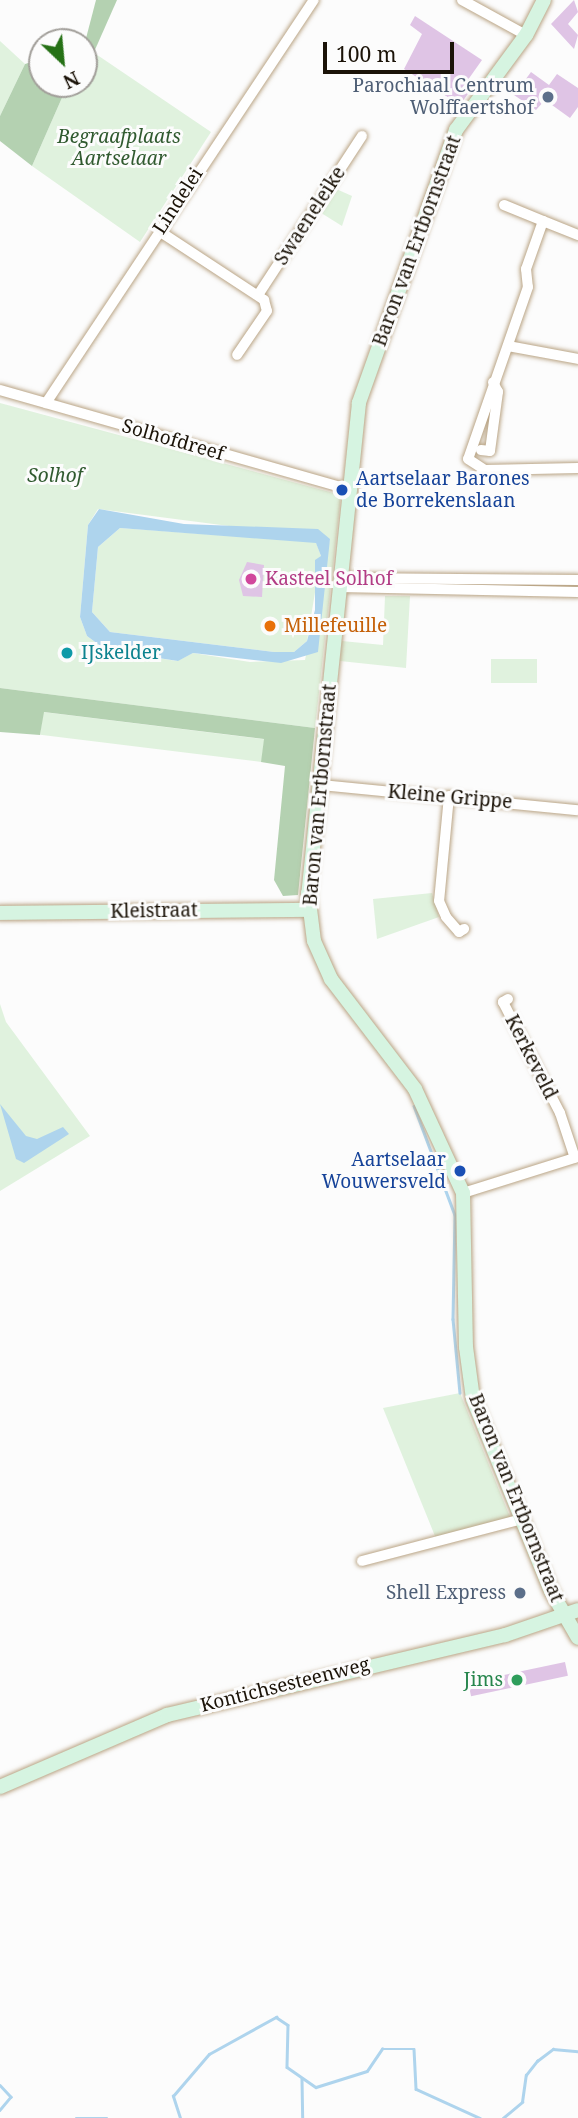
<!DOCTYPE html>
<html>
<head>
<meta charset="utf-8">
<style>
  body { margin:0 }
  #map { position:relative; width:578px; height:2118px; overflow:hidden; background:#fcfcfc; font-family:"Noto Serif",serif }
  div>[style] { position:absolute }
  [style*='--x'] { left:calc(var(--x)*1px); top:calc(var(--y)*1px); width:calc(var(--w)*1px); rotate:calc(var(--a)*1deg) }
  .green>* { inset:0; background:#e0f2de; transform-origin:0 0 }
  .forest>* { inset:0; background:#b4d1b1 }
  .water>* { inset:0; background:#aed4ed }
  .stream>* { height:2.5px; margin:-1.25px; padding:0 1.25px; transform-origin:1.25px; border-radius:1.25px; background:#aed4ed }
  .building>* { inset:0; background:#dfc4e5; transform-origin:0 0 }
  .roads { filter:drop-shadow(0 0 2px #baa586) drop-shadow(0 0 2px #baa586) }
  .street>* { height:10px; margin:-5px; padding:0 5px; transform-origin:5px; border-radius:5px; background:#fff }
  .secondary>* { height:14px; margin:-7px; padding:0 7px; transform-origin:7px; border-radius:7px; background:#d6f4e1 }
  .dots>* { width:19px; height:19px; translate:-50% -50%; box-sizing:border-box; border:4px solid #fcfcfc; border-radius:50% }
  span { translate:-50% -50%; white-space:nowrap; text-align:center; line-height:1.15; -webkit-text-stroke:6px #fcfcfc; paint-order:stroke }
  .service-label { font-size:19px; color:#4e5e75 }
  .right { translate:-100% -50%; text-align:right }
  .park-label { font-size:19px; color:#305a2f; font-style:italic }
  .street-label { font-size:19px; color:#1b1308 }
  .transit-label { font-size:19px; color:#164399 }
  .left { translate:0 -50%; text-align:left }
  .hotel-label { font-size:19px; color:#b23c85 }
  .food-label { font-size:19px; color:#c56008 }
  .culture-label { font-size:19px; color:#0d838f }
  .leisure-label { font-size:19px; color:#27864d }
  .north { position:absolute; left:28px; top:28px; width:70px; height:70px; box-sizing:border-box; background:#fcfcfc; border:2px solid #a29f9a; border-radius:50%; rotate:154deg; font-size:19px; font-weight:700; line-height:28px; text-align:center; color:#1b1308 }
  .north::after { content:''; display:block; margin:auto; width:24px; height:32px; background:#267116; clip-path:polygon(50% 0,100% 100%,50% 72%,0 100%) }
  .scale { position:absolute; left:323px; top:42px; width:131px; height:32px; box-sizing:border-box; border:4px solid #1b1308; border-top:0; padding-left:9px; font-size:21px; line-height:24px; white-space:nowrap; color:#1b1308; -webkit-text-stroke:5px #fcfcfc; paint-order:stroke }
</style>
</head>
<body>
<div id="map">
  <div class="green">
    <i style="clip-path:polygon(0 41px,25px 64px,0 116px)"></i>
    <i style="clip-path:polygon(84px 46px,211px 132px,140px 242px,32px 166px,68px 84px,84px 84px)"></i>
    <i style="clip-path:polygon(334px 188px,352px 196px,342px 226px,318px 211px)"></i>
    <i style="clip-path:polygon(evenodd,0 403px,341px 495px,315px 728px,0 688px,0 403px,98px 509px,330px 539px,305px 660px,250px 662px,193px 653px,177px 661px,106px 650px,87px 636px,80px 617px,88px 525px,98px 509px)"></i>
    <i style="clip-path:polygon(120px 528px,316px 542px,321px 556px,307px 641px,294px 652px,274px 652px,110px 632px,92px 612px,98px 547px)"></i>
    <i style="clip-path:polygon(385px 596px,410px 596px,406px 668px,340px 661px,342px 641px,383px 645px)"></i>
    <i style="left:491px;top:659px;width:46px;height:24px"></i>
    <i style="left:43px;top:712px;width:223px;height:23px;rotate:7deg"></i>
    <i style="clip-path:polygon(432px 893px,439px 917px,377px 939px,373px 899px)"></i>
    <i style="clip-path:polygon(0 1004px,6px 1022px,90px 1136px,0 1191px)"></i>
    <i style="clip-path:polygon(460px 1393px,512px 1522px,437px 1541px,383px 1408px)"></i>
  </div>
  <div class="forest">
    <i style="clip-path:polygon(96px 0,117px 0,94px 52px,84px 46px)"></i>
    <i style="clip-path:polygon(42px 59px,42px 84px,68px 84px,32px 166px,0 141px,0 116px,25px 64px)"></i>
    <i style="clip-path:polygon(0 688px,315px 728px,298px 895px,283px 896px,274px 880px,285px 766px,261px 762px,264px 739px,44px 712px,40px 735px,0 732px)"></i>
  </div>
  <div class="water">
    <i style="clip-path:polygon(evenodd,99px 509px,184px 524px,318px 529px,330px 539px,318px 652px,281px 663px,193px 653px,178px 661px,106px 650px,87px 636px,80px 617px,88px 525px,99px 509px,120px 528px,316px 543px,321px 556px,315px 560px,315px 610px,307px 641px,294px 652px,274px 652px,110px 632px,92px 612px,98px 547px,120px 528px)"></i>
    <i style="clip-path:polygon(0 1104px,26px 1136px,37px 1139px,63px 1127px,69px 1134px,24px 1163px,16px 1159px)"></i>
  </div>
  <div class="stream">
    <i style="--x:414;--y:1106;--w:116;--a:69.4"></i>
    <i style="--x:455;--y:1215;--w:104;--a:91.1"></i>
    <i style="--x:453;--y:1319;--w:74;--a:84.6"></i>
    <i style="--x:302;--y:2079;--w:39;--a:89"></i>
    <i style="--x:0;--y:2085;--w:16;--a:47"></i>
    <i style="--x:11;--y:2097;--w:17;--a:130"></i>
    <i style="--x:76;--y:2118;--w:31;--a:0"></i>
    <i style="--x:180;--y:2118;--w:23;--a:-108"></i>
    <i style="--x:173;--y:2096;--w:55;--a:-49.4"></i>
    <i style="--x:209;--y:2054;--w:77;--a:-28.9"></i>
    <i style="--x:276;--y:2017;--w:14;--a:34"></i>
    <i style="--x:288;--y:2025;--w:42;--a:91.4"></i>
    <i style="--x:287;--y:2067;--w:35;--a:35"></i>
    <i style="--x:316;--y:2087;--w:53;--a:-17.4"></i>
    <i style="--x:367;--y:2071;--w:27;--a:-56"></i>
    <i style="--x:382;--y:2049;--w:32;--a:0"></i>
    <i style="--x:414;--y:2049;--w:40;--a:87.1"></i>
    <i style="--x:416;--y:2089;--w:70;--a:24.4"></i>
    <i style="--x:503;--y:2118;--w:25;--a:-40"></i>
    <i style="--x:522;--y:2102;--w:27;--a:-82"></i>
    <i style="--x:526;--y:2075;--w:18;--a:-52"></i>
    <i style="--x:537;--y:2061;--w:20;--a:-37"></i>
    <i style="--x:553;--y:2049;--w:25;--a:5"></i>
  </div>
  <div class="building">
    <i style="clip-path:polygon(574px 0,578px 12px,568px 24px,578px 35px,574px 49px,551px 24px)"></i>
    <i style="clip-path:polygon(415px 16px,482px 60px,465px 84px,472px 88px,460px 105px,404px 69px,422px 34px,410px 25px)"></i>
    <i style="clip-path:polygon(531px 72px,549px 85px,557px 74px,578px 88px,578px 107px,570px 118px,545px 100px,536px 110px,514px 95px)"></i>
    <i style="clip-path:polygon(247px 562px,264px 565px,262px 597px,243px 596px,239px 580px)"></i>
    <i style="left:565px;top:1662px;width:14px;height:99px;rotate:78deg"></i>
  </div>
  <div class="roads">
    <div class="street">
      <i style="--x:462;--y:0;--w:73;--a:28.7"></i>
      <i style="--x:504;--y:205;--w:42;--a:22.3"></i>
      <i style="--x:543;--y:221;--w:51;--a:109.5"></i>
      <i style="--x:526;--y:269;--w:18;--a:84"></i>
      <i style="--x:528;--y:287;--w:182;--a:109.2"></i>
      <i style="--x:468;--y:459;--w:20;--a:33"></i>
      <i style="--x:485;--y:470;--w:93;--a:-1.2"></i>
      <i style="--x:543;--y:221;--w:38;--a:22"></i>
      <i style="--x:159;--y:231;--w:126;--a:33.3"></i>
      <i style="--x:264;--y:300;--w:11;--a:75"></i>
      <i style="--x:267;--y:311;--w:53;--a:124.3"></i>
      <i style="--x:258;--y:295;--w:190;--a:-56.8"></i>
      <i style="--x:508;--y:346;--w:71;--a:10.5"></i>
      <i style="--x:0;--y:390;--w:361;--a:15.9"></i>
      <i style="--x:46;--y:403;--w:484;--a:-56.4"></i>
      <i style="--x:481;--y:450;--w:9;--a:6"></i>
      <i style="--x:490;--y:451;--w:60;--a:-82.3"></i>
      <i style="--x:498;--y:392;--w:11;--a:-117"></i>
      <i style="--x:340;--y:578;--w:238;--a:0.5"></i>
      <i style="--x:339;--y:587;--w:239;--a:1.2"></i>
      <i style="--x:321;--y:785;--w:258;--a:5.6"></i>
      <i style="--x:449;--y:796;--w:105;--a:95.4"></i>
      <i style="--x:439;--y:901;--w:17;--a:66"></i>
      <i style="--x:446;--y:917;--w:20;--a:49"></i>
      <i style="--x:459;--y:932;--w:6;--a:-31"></i>
      <i style="--x:508;--y:999;--w:6;--a:149"></i>
      <i style="--x:503;--y:1002;--w:125;--a:62.8"></i>
      <i style="--x:560;--y:1113;--w:47;--a:71.6"></i>
      <i style="--x:463;--y:1193;--w:121;--a:-17.4"></i>
      <i style="--x:362;--y:1561;--w:165;--a:-14.7"></i>
    </div>
    <div class="secondary">
      <i style="--x:544;--y:0;--w:39;--a:117"></i>
      <i style="--x:526;--y:35;--w:118;--a:126.4"></i>
      <i style="--x:456;--y:130;--w:290;--a:109.6"></i>
      <i style="--x:359;--y:403;--w:493;--a:95.9"></i>
      <i style="--x:308;--y:893;--w:48;--a:82.9"></i>
      <i style="--x:314;--y:941;--w:42;--a:65.9"></i>
      <i style="--x:331;--y:979;--w:138;--a:52.6"></i>
      <i style="--x:415;--y:1089;--w:115;--a:65.2"></i>
      <i style="--x:463;--y:1193;--w:154;--a:88.9"></i>
      <i style="--x:466;--y:1347;--w:52;--a:82.3"></i>
      <i style="--x:473;--y:1399;--w:207;--a:67.9"></i>
      <i style="--x:551;--y:1591;--w:54;--a:60.1"></i>
      <i style="--x:0;--y:913;--w:309;--a:-0.6"></i>
      <i style="--x:0;--y:1787;--w:182;--a:-23.3"></i>
      <i style="--x:167;--y:1715;--w:347;--a:-13.3"></i>
      <i style="--x:505;--y:1635;--w:77;--a:-18.9"></i>
    </div>
  </div>
  <div class="dots">
    <i style="left:548px;top:97px;background:#5c6f8a"></i>
    <i style="left:342px;top:490px;background:#1a4fb4"></i>
    <i style="left:251px;top:579px;background:#d1479c"></i>
    <i style="left:270px;top:626px;background:#e8710a"></i>
    <i style="left:67px;top:653px;background:#0f9aa8"></i>
    <i style="left:460px;top:1171px;background:#1a4fb4"></i>
    <i style="left:520px;top:1593px;background:#5c6f8a"></i>
    <i style="left:517px;top:1680px;background:#2e9e5b"></i>
  </div>
  <div class="service-label">
    <span class="right" style="left:534px;top:97px">Parochiaal Centrum<br>Wolffaertshof</span>
    <span class="right" style="left:506px;top:1593px">Shell Express</span>
  </div>
  <div class="park-label">
    <span style="left:119px;top:148px">Begraafplaats<br>Aartselaar</span>
    <span style="left:55px;top:476px">Solhof</span>
  </div>
  <div class="street-label">
    <span style="left:178px;top:201px;rotate:-57deg">Lindelei</span>
    <span style="left:310px;top:216px;rotate:-57deg">Swaeneleike</span>
    <span style="left:417px;top:241px;rotate:-70deg">Baron van Ertbornstraat</span>
    <span style="left:173px;top:440px;rotate:16deg">Solhofdreef</span>
    <span style="left:320px;top:795px;rotate:-85deg">Baron van Ertbornstraat</span>
    <span style="left:450px;top:797px;rotate:5deg">Kleine Grippe</span>
    <span style="left:154px;top:911px;rotate:-1deg">Kleistraat</span>
    <span style="left:531px;top:1057px;rotate:63deg">Kerkeveld</span>
    <span style="left:516px;top:1498px;rotate:68deg">Baron van Ertbornstraat</span>
    <span style="left:285px;top:1685px;rotate:-14deg">Kontichsesteenweg</span>
  </div>
  <div class="transit-label">
    <span class="left" style="left:356px;top:490px">Aartselaar Barones<br>de Borrekenslaan</span>
    <span class="right" style="left:446px;top:1171px">Aartselaar<br>Wouwersveld</span>
  </div>
  <div class="hotel-label">
    <span class="left" style="left:265px;top:579px">Kasteel Solhof</span>
  </div>
  <div class="food-label">
    <span class="left" style="left:284px;top:626px">Millefeuille</span>
  </div>
  <div class="culture-label">
    <span class="left" style="left:81px;top:653px">IJskelder</span>
  </div>
  <div class="leisure-label">
    <span class="right" style="left:503px;top:1680px">Jims</span>
  </div>
  <div class="north">N</div>
  <div class="scale">100 m</div>
</div>
</body>
</html>
